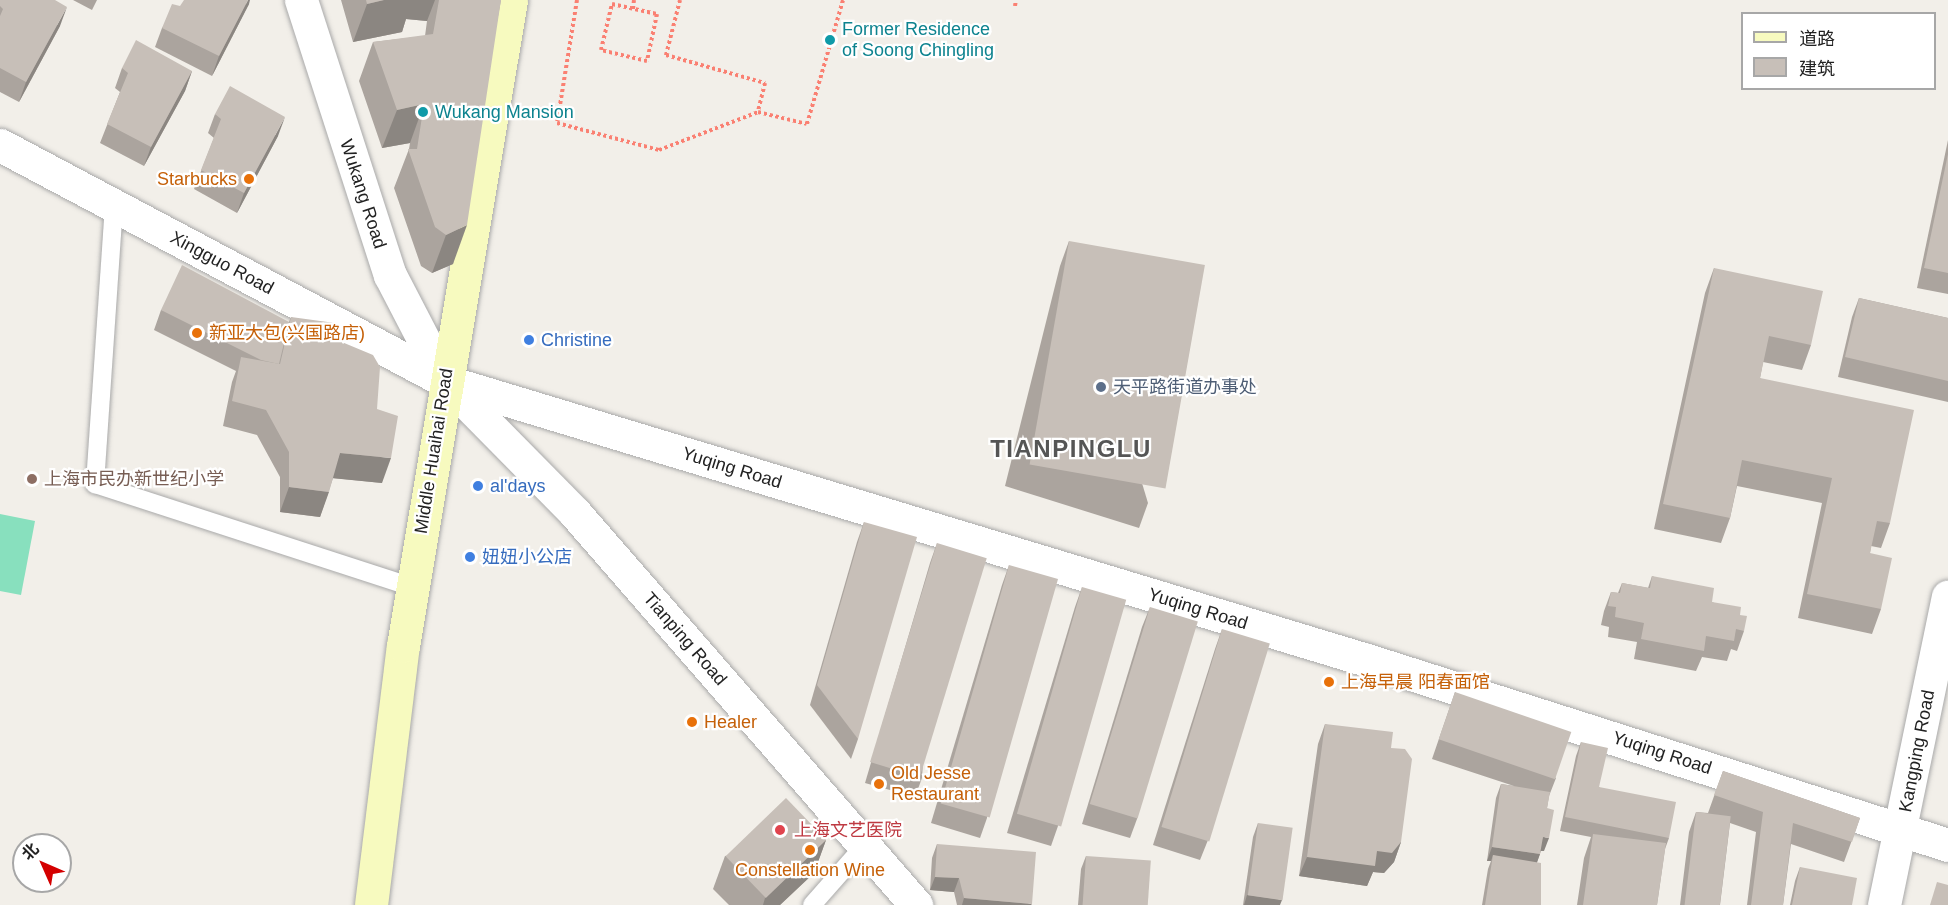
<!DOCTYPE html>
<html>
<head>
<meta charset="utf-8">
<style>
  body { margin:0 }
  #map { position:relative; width:1948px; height:905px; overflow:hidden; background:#f2efe9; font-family:Helvetica,"Noto Sans SC",sans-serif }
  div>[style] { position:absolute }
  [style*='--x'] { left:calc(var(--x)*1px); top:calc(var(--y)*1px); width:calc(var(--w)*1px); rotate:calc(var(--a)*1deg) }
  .pitch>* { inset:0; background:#88e0be }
  .path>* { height:4px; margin-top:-2px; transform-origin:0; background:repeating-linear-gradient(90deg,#fa8072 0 3px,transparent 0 6px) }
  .roads { filter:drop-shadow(0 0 2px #a9a9a9) drop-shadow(0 0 2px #a9a9a9) }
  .lane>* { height:18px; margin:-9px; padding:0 9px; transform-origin:9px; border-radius:9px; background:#fff }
  .street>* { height:33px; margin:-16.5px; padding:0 16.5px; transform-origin:16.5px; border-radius:16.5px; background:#fff }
  .secondary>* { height:33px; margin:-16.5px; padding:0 16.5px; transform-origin:16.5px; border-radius:16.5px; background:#f7fabf }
  .wall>* { inset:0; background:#aba49e }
  .shaded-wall>* { inset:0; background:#8b8681 }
  .building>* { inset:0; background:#c7bfb8; transform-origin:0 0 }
  .dots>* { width:16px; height:16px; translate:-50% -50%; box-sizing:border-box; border:3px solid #fff; border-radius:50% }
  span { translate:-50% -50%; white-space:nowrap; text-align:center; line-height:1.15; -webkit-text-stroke:4.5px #fff; paint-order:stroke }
  .culture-label { font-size:18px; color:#0d838f }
  .left { translate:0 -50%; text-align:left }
  .food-label { font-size:18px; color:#c56008 }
  .right { translate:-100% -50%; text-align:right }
  .street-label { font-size:18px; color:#222 }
  .shop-label { font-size:18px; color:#366cbe }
  .service-label { font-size:18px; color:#4e5e75 }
  .education-label { font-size:18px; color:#785e54 }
  .health-label { font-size:18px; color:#be3a42 }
  .district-label { font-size:24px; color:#555; font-weight:700; letter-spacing:1.5px }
  .legend { position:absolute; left:1741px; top:12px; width:195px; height:78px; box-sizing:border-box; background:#fff; border:2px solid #a7a7a7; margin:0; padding:8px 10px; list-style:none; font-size:18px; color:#222 }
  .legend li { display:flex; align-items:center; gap:12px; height:30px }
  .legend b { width:30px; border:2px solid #a7a7a7 }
  .north { position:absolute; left:12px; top:833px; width:60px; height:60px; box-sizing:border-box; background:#fff; border:2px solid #a7a7a7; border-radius:50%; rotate:315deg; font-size:16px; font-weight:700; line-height:24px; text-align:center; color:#222 }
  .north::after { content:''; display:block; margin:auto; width:21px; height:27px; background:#d40000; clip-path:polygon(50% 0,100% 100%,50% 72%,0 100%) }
</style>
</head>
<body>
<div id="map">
  <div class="pitch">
    <i style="clip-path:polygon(0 514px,35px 521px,21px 595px,0 591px)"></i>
  </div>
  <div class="path">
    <i style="--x:577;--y:0;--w:125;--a:99.2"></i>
    <i style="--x:557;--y:123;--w:106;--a:14.8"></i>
    <i style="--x:659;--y:150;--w:106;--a:-21"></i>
    <i style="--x:680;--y:0;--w:57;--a:104.3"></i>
    <i style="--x:666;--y:55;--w:103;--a:15.8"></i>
    <i style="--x:765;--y:83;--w:30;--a:104"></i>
    <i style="--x:758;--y:112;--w:50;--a:13.8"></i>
    <i style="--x:807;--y:124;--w:129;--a:-73.8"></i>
    <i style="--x:612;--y:4;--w:46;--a:12.5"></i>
    <i style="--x:657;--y:14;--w:48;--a:102"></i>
    <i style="--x:647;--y:61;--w:47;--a:-166.6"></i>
    <i style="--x:601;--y:50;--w:47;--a:-76.6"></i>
    <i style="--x:1015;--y:6;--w:6;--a:-81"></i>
    <i style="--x:633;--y:9;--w:9;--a:-84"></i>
  </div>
  <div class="roads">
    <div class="lane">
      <i style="--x:114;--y:205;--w:280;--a:93.9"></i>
      <i style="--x:95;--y:484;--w:333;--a:18"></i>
      <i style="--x:812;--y:905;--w:79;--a:-48.6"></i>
    </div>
    <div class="street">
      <i style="--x:301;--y:0;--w:289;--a:72.1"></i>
      <i style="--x:390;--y:275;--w:119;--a:62.6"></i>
      <i style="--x:445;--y:381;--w:185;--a:45.4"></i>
      <i style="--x:575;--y:513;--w:520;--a:48.98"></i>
      <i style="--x:0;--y:145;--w:504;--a:27.94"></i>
      <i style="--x:445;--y:381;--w:963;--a:16.84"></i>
      <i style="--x:1367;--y:660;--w:610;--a:17.66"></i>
      <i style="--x:1884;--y:905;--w:315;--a:-78.3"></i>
    </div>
    <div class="secondary">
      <i style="--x:371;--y:905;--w:261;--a:-83"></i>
      <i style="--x:403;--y:646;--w:655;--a:-80.51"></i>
    </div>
  </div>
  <div class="wall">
    <i style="clip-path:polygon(0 0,60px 26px,19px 102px,0 92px)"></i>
    <i style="clip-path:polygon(73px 0,97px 0,92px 10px)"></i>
    <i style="clip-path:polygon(341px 0,501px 0,453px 264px,432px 273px,421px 266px,394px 188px,409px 149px,410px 143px,382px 148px,359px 81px,373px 42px,425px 36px,427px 21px,406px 19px,402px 32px,353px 42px)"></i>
    <i style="clip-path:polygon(249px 4px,212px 76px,155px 47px,162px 28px,180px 6px)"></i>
    <i style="clip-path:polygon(122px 68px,192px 71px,185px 91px,144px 166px,100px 143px,120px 92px,115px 88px)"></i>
    <i style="clip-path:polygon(215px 114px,278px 136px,237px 213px,194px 189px,214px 138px,208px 133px)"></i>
    <i style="clip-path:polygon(1948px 140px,1948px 294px,1917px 288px)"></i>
    <i style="clip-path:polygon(1069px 241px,1148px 503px,1139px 528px,1005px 486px,1060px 266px)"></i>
    <i style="clip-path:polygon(1714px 268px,1811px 345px,1802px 370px,1763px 362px,1760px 378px,1890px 523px,1881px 548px,1871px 546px,1870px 553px,1881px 609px,1872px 634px,1798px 618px,1822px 503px,1737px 486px,1730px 518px,1721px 543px,1654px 529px,1705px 293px)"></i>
    <i style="clip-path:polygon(1859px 298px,1948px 318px,1948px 402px,1838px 377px,1852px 317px)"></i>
    <i style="clip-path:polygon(161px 310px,289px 322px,291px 317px,337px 340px,377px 409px,382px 483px,333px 478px,320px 517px,280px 512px,280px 477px,257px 435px,223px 426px,232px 382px,236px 371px,154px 330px)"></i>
    <i style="clip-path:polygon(864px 522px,858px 739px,851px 759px,810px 705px,857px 542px)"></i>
    <i style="clip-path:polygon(937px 543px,922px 778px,915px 797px,865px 783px,930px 563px)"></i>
    <i style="clip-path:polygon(1009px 565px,987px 818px,980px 838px,931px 823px,1002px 585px)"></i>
    <i style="clip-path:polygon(1652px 576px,1712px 602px,1740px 615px,1744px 631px,1737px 651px,1731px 649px,1727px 661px,1702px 657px,1696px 671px,1634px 659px,1637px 642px,1608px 637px,1609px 627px,1601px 625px,1604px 611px,1611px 592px,1618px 593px,1622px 583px,1648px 588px)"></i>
    <i style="clip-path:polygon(1082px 587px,1058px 826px,1051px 846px,1007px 833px,1075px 607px)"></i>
    <i style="clip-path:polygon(1150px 607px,1137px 819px,1130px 838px,1082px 824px,1142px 627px)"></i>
    <i style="clip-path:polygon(1222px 629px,1208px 840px,1200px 860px,1153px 845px,1215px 649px)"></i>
    <i style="clip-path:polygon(1455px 692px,1556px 778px,1549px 796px,1547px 808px,1544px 851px,1541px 851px,1537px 862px,1541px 905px,1482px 905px,1488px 869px,1491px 861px,1487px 861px,1496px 798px,1501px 784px,1514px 786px,1432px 759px)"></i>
    <i style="clip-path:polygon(1325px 724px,1391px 748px,1401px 842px,1394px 862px,1384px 873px,1373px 872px,1367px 886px,1299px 876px,1318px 744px)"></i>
    <i style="clip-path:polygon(1581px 742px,1599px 787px,1669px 838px,1665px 849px,1657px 905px,1577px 905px,1584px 858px,1591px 837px,1560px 831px,1576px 756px)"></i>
    <i style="clip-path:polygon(1723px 771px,1860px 818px,1844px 862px,1791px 844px,1783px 905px,1747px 905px,1756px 832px,1730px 823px,1720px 905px,1680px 905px,1689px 832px,1696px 812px,1708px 813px)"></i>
    <i style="clip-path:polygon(1258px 823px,1280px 905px,1243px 905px,1253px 837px)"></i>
    <i style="clip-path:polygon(826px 840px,814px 873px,780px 905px,729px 905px,713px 889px,725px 856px)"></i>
    <i style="clip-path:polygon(937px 844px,1031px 905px,957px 905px,954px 892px,930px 890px,932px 858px)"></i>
    <i style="clip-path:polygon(1086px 856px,1147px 905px,1078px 905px,1081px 869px)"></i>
    <i style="clip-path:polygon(1800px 867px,1852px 905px,1790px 905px,1795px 881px)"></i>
  </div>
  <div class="shaded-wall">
    <i style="clip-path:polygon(248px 0,250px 0,249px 4px,212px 76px,219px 56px)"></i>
    <i style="clip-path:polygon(384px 0,435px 0,427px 21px,406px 19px,402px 32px,353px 42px,367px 4px)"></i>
    <i style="clip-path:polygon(67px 7px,60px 26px,19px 102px,26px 82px)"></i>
    <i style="clip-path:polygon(192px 71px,185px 91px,144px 166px,151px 147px)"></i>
    <i style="clip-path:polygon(424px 104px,410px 143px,382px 148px,397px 110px)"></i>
    <i style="clip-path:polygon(285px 117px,278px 136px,237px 213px,244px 193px)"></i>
    <i style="clip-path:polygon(467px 225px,453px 264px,432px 273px,446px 235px)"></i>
    <i style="clip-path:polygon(340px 453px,391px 458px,382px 483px,331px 478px)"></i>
    <i style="clip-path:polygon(289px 487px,329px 492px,320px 517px,280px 512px)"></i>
    <i style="clip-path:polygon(1543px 837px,1549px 838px,1544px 851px,1538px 851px)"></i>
    <i style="clip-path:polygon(826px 840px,814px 873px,780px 905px,763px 905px,765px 898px)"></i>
    <i style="clip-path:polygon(1401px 842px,1394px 862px,1384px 873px,1373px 872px,1367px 886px,1299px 876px,1307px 857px,1377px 851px)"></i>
    <i style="clip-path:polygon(1492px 847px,1540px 854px,1535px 868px,1493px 855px,1491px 861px,1487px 861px)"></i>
    <i style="clip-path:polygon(935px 877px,959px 878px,954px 892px,930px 890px)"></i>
    <i style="clip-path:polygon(1247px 895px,1282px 900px,1280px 905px,1244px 905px)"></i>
    <i style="clip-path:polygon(964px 898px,1032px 904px,1031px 905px,962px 905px)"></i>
  </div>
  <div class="building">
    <i style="clip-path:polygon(0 0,55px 0,67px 7px,26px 82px,0 68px,0 16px,3px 9px,0 6px)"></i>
    <i style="clip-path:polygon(184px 0,248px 0,219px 56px,162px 28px,172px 4px,180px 6px)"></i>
    <i style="clip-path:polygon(366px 0,384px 0,367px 4px)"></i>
    <i style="clip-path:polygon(439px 0,501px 0,467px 225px,446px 235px,435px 227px,408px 149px,417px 149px,424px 104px,397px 110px,373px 42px,433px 34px)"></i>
    <i style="clip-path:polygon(136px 40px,192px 71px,151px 147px,107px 124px,128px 73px,122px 68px)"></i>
    <i style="clip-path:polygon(230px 86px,285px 117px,244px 193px,201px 170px,221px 119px,215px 114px)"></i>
    <i style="clip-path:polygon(1948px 154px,1948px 273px,1924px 268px)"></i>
    <i style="left:1069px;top:241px;width:138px;height:227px;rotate:10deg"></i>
    <i style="clip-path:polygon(182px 265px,289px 322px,279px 364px,261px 360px,161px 310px)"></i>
    <i style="clip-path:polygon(1714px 268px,1823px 291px,1811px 345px,1769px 336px,1760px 378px,1914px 410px,1890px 523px,1877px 521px,1870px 553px,1892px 558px,1881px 609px,1807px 594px,1832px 478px,1742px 460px,1730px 518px,1663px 504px)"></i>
    <i style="clip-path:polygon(1859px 298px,1948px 318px,1948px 381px,1845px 357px)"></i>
    <i style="clip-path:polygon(291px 317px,335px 323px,337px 340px,373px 355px,380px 367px,377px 409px,398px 416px,391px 458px,340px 453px,329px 492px,289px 487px,289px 452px,266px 410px,232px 401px,241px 357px,280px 364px)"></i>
    <i style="clip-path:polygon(864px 522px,917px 537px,858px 739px,817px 685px)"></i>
    <i style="left:937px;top:543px;width:52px;height:229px;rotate:17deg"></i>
    <i style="left:1009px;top:565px;width:51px;height:248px;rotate:16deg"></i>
    <i style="clip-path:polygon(1652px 576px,1714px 588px,1712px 602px,1741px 607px,1740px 615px,1747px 616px,1744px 631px,1736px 629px,1734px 641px,1706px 636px,1704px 651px,1641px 639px,1644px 623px,1615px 617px,1616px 607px,1608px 606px,1611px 592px,1620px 593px,1622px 583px,1650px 588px)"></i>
    <i style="left:1082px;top:587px;width:46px;height:236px;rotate:16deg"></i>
    <i style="left:1150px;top:607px;width:50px;height:206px;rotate:17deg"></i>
    <i style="left:1222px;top:629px;width:50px;height:207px;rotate:17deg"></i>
    <i style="left:1455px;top:692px;width:123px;height:50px;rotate:19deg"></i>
    <i style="clip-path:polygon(1325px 724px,1393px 732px,1391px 748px,1405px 749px,1412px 759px,1401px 842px,1392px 853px,1377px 851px,1375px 866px,1307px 857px)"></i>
    <i style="clip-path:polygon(1581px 742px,1608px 748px,1599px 787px,1676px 802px,1669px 838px,1565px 817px)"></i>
    <i style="clip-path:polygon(1723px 771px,1860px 818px,1852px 842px,1793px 823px,1783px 905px,1751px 905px,1763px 812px,1714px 795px)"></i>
    <i style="clip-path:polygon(1501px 784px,1550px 792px,1547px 808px,1554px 810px,1549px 838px,1543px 837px,1540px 854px,1492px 847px)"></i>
    <i style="left:786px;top:798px;width:58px;height:84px;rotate:46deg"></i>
    <i style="left:1696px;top:812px;width:35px;height:94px;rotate:7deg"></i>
    <i style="left:1258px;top:823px;width:35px;height:73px;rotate:8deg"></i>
    <i style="clip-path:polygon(1593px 834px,1666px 843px,1657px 905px,1583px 905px)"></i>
    <i style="clip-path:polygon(937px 844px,1036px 852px,1032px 904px,964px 898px,959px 878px,935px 877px)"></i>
    <i style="clip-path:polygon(1493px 855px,1541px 863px,1541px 905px,1485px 905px)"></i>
    <i style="left:1086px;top:856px;width:65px;height:49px;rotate:4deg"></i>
    <i style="clip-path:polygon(1800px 867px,1857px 878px,1852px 905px,1792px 905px)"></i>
    <i style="clip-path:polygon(1937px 882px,1948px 885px,1948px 905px,1930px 905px)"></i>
  </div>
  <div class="dots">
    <i style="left:830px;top:40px;background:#0f9aa8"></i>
    <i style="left:423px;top:112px;background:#0f9aa8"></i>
    <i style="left:249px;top:179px;background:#e8710a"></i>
    <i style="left:197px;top:333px;background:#e8710a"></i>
    <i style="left:529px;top:340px;background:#3f7fe0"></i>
    <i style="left:1101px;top:387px;background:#5c6f8a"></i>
    <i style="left:32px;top:479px;background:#8d6e63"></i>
    <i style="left:478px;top:486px;background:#3f7fe0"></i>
    <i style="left:470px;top:557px;background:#3f7fe0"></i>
    <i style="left:1329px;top:682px;background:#e8710a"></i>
    <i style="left:692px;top:722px;background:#e8710a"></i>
    <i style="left:879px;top:784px;background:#e8710a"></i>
    <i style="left:780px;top:830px;background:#e0444e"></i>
    <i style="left:810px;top:850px;background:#e8710a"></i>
  </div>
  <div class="culture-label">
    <span class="left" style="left:842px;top:40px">Former Residence<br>of Soong Chingling</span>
    <span class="left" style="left:435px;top:112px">Wukang Mansion</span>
  </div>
  <div class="food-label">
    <span class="right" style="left:237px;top:179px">Starbucks</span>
    <span class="left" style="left:209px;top:333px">新亚大包(兴国路店)</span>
    <span class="left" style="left:1341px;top:682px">上海早晨 阳春面馆</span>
    <span class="left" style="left:704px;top:722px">Healer</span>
    <span class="left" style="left:891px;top:784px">Old Jesse<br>Restaurant</span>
    <span style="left:810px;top:870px">Constellation Wine</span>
  </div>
  <div class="street-label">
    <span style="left:363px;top:194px;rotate:72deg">Wukang Road</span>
    <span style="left:222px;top:263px;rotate:28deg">Xingguo Road</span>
    <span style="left:434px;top:451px;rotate:-81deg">Middle Huaihai Road</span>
    <span style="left:732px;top:468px;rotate:17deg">Yuqing Road</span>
    <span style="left:1198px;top:609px;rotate:17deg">Yuqing Road</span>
    <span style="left:685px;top:639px;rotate:49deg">Tianping Road</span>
    <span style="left:1917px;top:751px;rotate:-79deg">Kangping Road</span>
    <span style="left:1662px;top:753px;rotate:18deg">Yuqing Road</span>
  </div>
  <div class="shop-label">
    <span class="left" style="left:541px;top:340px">Christine</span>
    <span class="left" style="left:490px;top:486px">al'days</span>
    <span class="left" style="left:482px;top:557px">妞妞小公店</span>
  </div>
  <div class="service-label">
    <span class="left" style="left:1113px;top:387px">天平路街道办事处</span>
  </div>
  <div class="education-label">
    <span class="left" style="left:44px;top:479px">上海市民办新世纪小学</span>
  </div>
  <div class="health-label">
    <span class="left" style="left:794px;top:830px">上海文艺医院</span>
  </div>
  <div class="district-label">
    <span style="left:1071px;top:449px">TIANPINGLU</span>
  </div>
  <ul class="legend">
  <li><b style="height:8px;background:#f7fabf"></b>道路</li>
  <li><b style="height:16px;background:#c7bfb8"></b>建筑</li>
  </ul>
  <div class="north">北</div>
</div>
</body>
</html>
